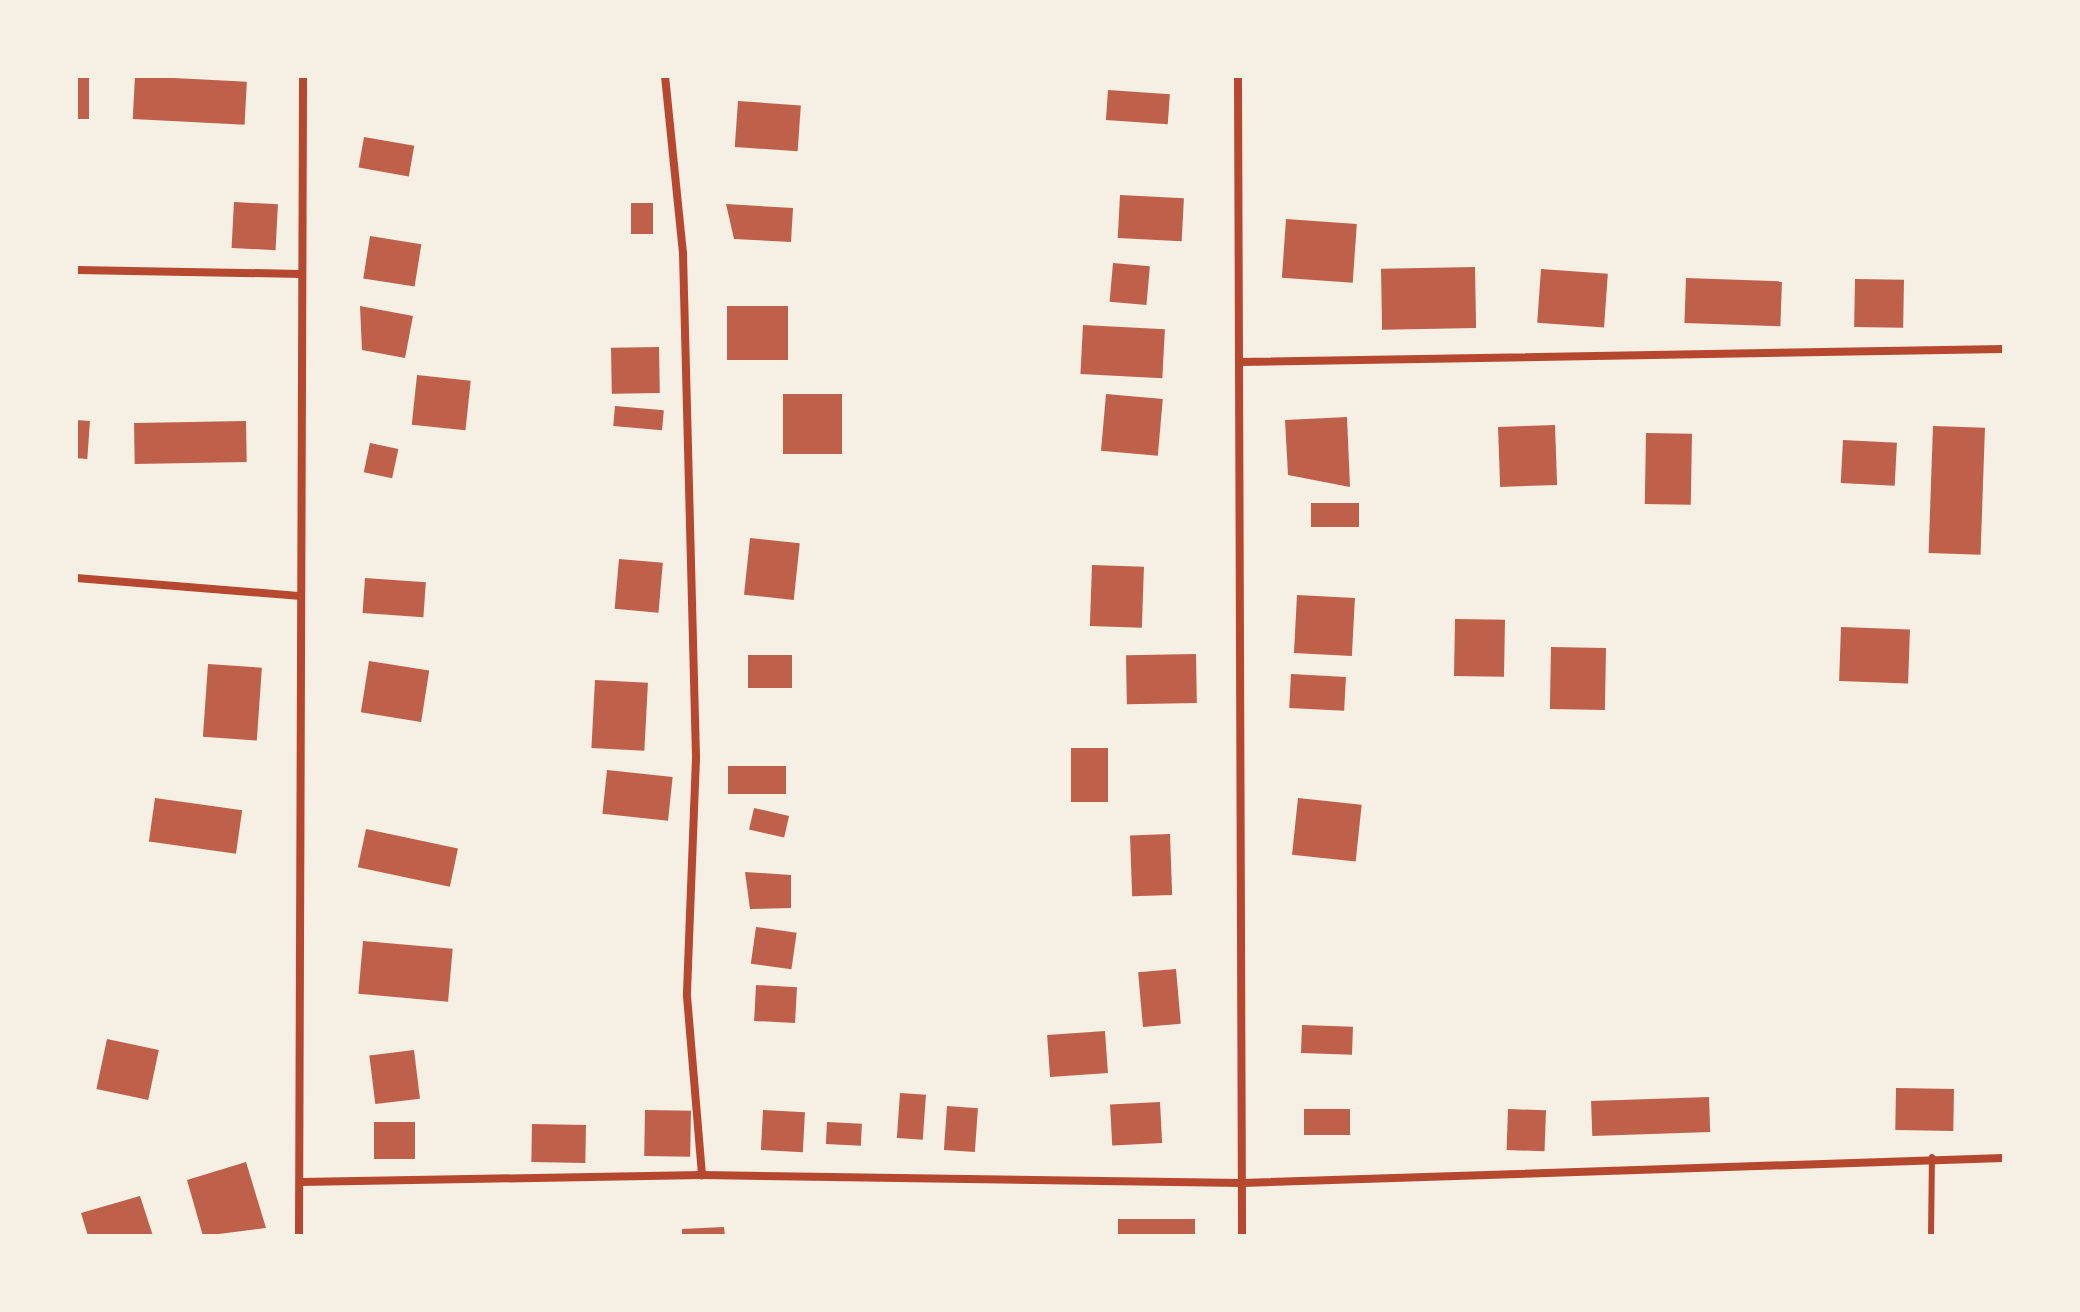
<!DOCTYPE html>
<html>
<head>
<meta charset="utf-8">
<style>
  body { margin:0 }
  #map { position:relative; width:2080px; height:1312px; overflow:hidden; background:#f6efe4; font-family:"Times New Roman",serif }
  div>[style] { position:absolute }
  [style*='--x'] { left:calc(var(--x)*1px); top:calc(var(--y)*1px); width:calc(var(--w)*1px); rotate:calc(var(--a)*1deg) }
  .building>* { inset:0; background:#bf614a; transform-origin:0 0 }
  .service>* { height:6px; margin:-3px; padding:0 3px; transform-origin:3px; border-radius:3px; background:#b5482f }
  .minor>* { height:8px; margin:-4px; padding:0 4px; transform-origin:4px; border-radius:4px; background:#b5482f }
  span { translate:-50% -50%; white-space:nowrap; text-align:center; line-height:1.15; -webkit-text-stroke:8px #f6efe4; paint-order:stroke }
  .frame { position:absolute; inset:0; border:78px solid #f6efe4; pointer-events:none }
</style>
</head>
<body>
<div id="map">
  <div class="building">
    <i style="left:76px;top:76px;width:13px;height:43px"></i>
    <i style="left:135px;top:76px;width:112px;height:43px;rotate:3deg"></i>
    <i style="left:1108px;top:90px;width:62px;height:30px;rotate:4deg"></i>
    <i style="left:738px;top:101px;width:63px;height:46px;rotate:4deg"></i>
    <i style="left:364px;top:137px;width:51px;height:31px;rotate:10deg"></i>
    <i style="left:1120px;top:195px;width:64px;height:43px;rotate:3deg"></i>
    <i style="left:234px;top:202px;width:44px;height:46px;rotate:3deg"></i>
    <i style="left:631px;top:203px;width:22px;height:31px"></i>
    <i style="clip-path:polygon(726px 204px,793px 208px,791px 242px,734px 239px)"></i>
    <i style="left:1286px;top:219px;width:71px;height:59px;rotate:4deg"></i>
    <i style="left:370px;top:236px;width:52px;height:43px;rotate:9deg"></i>
    <i style="left:1113px;top:263px;width:37px;height:39px;rotate:5deg"></i>
    <i style="left:1475px;top:267px;width:61px;height:94px;rotate:89deg"></i>
    <i style="left:1541px;top:269px;width:67px;height:54px;rotate:4deg"></i>
    <i style="left:1686px;top:278px;width:96px;height:45px;rotate:2deg"></i>
    <i style="left:1855px;top:279px;width:49px;height:48px;rotate:1deg"></i>
    <i style="clip-path:polygon(360px 306px,413px 316px,405px 358px,362px 350px)"></i>
    <i style="left:727px;top:306px;width:61px;height:54px"></i>
    <i style="left:1083px;top:325px;width:82px;height:49px;rotate:3deg"></i>
    <i style="left:659px;top:347px;width:46px;height:48px;rotate:89deg"></i>
    <i style="left:417px;top:375px;width:54px;height:50px;rotate:6deg"></i>
    <i style="left:783px;top:394px;width:59px;height:60px"></i>
    <i style="left:1106px;top:394px;width:57px;height:57px;rotate:5deg"></i>
    <i style="left:615px;top:406px;width:49px;height:20px;rotate:5deg"></i>
    <i style="clip-path:polygon(1347px 417px,1350px 487px,1288px 475px,1285px 420px)"></i>
    <i style="left:76px;top:420px;width:14px;height:38px;rotate:4deg"></i>
    <i style="left:246px;top:421px;width:41px;height:112px;rotate:89deg"></i>
    <i style="left:1555px;top:425px;width:60px;height:57px;rotate:88deg"></i>
    <i style="left:1933px;top:426px;width:52px;height:127px;rotate:2deg"></i>
    <i style="left:1646px;top:433px;width:46px;height:71px;rotate:1deg"></i>
    <i style="left:1843px;top:440px;width:54px;height:43px;rotate:3deg"></i>
    <i style="left:370px;top:443px;width:29px;height:30px;rotate:12deg"></i>
    <i style="left:1359px;top:503px;width:24px;height:48px;rotate:90deg"></i>
    <i style="left:750px;top:538px;width:50px;height:57px;rotate:6deg"></i>
    <i style="left:619px;top:559px;width:44px;height:50px;rotate:5deg"></i>
    <i style="left:1092px;top:565px;width:52px;height:61px;rotate:2deg"></i>
    <i style="left:365px;top:578px;width:61px;height:35px;rotate:4deg"></i>
    <i style="left:1297px;top:595px;width:58px;height:58px;rotate:3deg"></i>
    <i style="left:1455px;top:619px;width:50px;height:57px;rotate:1deg"></i>
    <i style="left:1841px;top:627px;width:69px;height:54px;rotate:2deg"></i>
    <i style="left:1551px;top:647px;width:55px;height:62px;rotate:1deg"></i>
    <i style="left:1196px;top:654px;width:49px;height:70px;rotate:89deg"></i>
    <i style="left:748px;top:655px;width:44px;height:33px"></i>
    <i style="left:369px;top:661px;width:61px;height:52px;rotate:9deg"></i>
    <i style="left:208px;top:664px;width:54px;height:73px;rotate:4deg"></i>
    <i style="left:1291px;top:674px;width:55px;height:34px;rotate:3deg"></i>
    <i style="left:595px;top:680px;width:53px;height:68px;rotate:3deg"></i>
    <i style="left:1071px;top:748px;width:37px;height:54px"></i>
    <i style="left:728px;top:766px;width:58px;height:28px"></i>
    <i style="left:607px;top:770px;width:66px;height:44px;rotate:6deg"></i>
    <i style="left:155px;top:798px;width:88px;height:44px;rotate:8deg"></i>
    <i style="left:1298px;top:798px;width:64px;height:57px;rotate:6deg"></i>
    <i style="left:754px;top:808px;width:36px;height:22px;rotate:13deg"></i>
    <i style="left:366px;top:829px;width:94px;height:39px;rotate:12deg"></i>
    <i style="left:1170px;top:834px;width:61px;height:40px;rotate:88deg"></i>
    <i style="clip-path:polygon(745px 872px,791px 875px,791px 908px,750px 909px)"></i>
    <i style="left:756px;top:927px;width:41px;height:37px;rotate:8deg"></i>
    <i style="left:363px;top:941px;width:90px;height:53px;rotate:5deg"></i>
    <i style="left:1176px;top:969px;width:55px;height:38px;rotate:85deg"></i>
    <i style="left:756px;top:985px;width:41px;height:36px;rotate:3deg"></i>
    <i style="left:1302px;top:1025px;width:51px;height:28px;rotate:2deg"></i>
    <i style="left:1105px;top:1031px;width:42px;height:58px;rotate:86deg"></i>
    <i style="left:107px;top:1039px;width:53px;height:51px;rotate:12deg"></i>
    <i style="left:414px;top:1050px;width:49px;height:45px;rotate:83deg"></i>
    <i style="left:1896px;top:1088px;width:58px;height:42px;rotate:1deg"></i>
    <i style="left:900px;top:1093px;width:26px;height:45px;rotate:4deg"></i>
    <i style="left:1709px;top:1097px;width:35px;height:118px;rotate:88deg"></i>
    <i style="left:1160px;top:1102px;width:41px;height:50px;rotate:87deg"></i>
    <i style="left:947px;top:1106px;width:31px;height:44px;rotate:4deg"></i>
    <i style="left:1304px;top:1109px;width:46px;height:26px"></i>
    <i style="left:1508px;top:1109px;width:38px;height:41px;rotate:2deg"></i>
    <i style="left:645px;top:1110px;width:46px;height:46px;rotate:1deg"></i>
    <i style="left:763px;top:1110px;width:42px;height:40px;rotate:3deg"></i>
    <i style="left:374px;top:1122px;width:41px;height:37px"></i>
    <i style="left:827px;top:1122px;width:35px;height:22px;rotate:3deg"></i>
    <i style="left:532px;top:1124px;width:54px;height:38px;rotate:1deg"></i>
    <i style="clip-path:polygon(246px 1162px,266px 1228px,203px 1236px,187px 1180px)"></i>
    <i style="clip-path:polygon(140px 1196px,153px 1236px,88px 1236px,81px 1213px)"></i>
    <i style="left:1195px;top:1219px;width:17px;height:77px;rotate:90deg"></i>
    <i style="clip-path:polygon(724px 1227px,725px 1236px,682px 1236px,682px 1229px)"></i>
  </div>
  <div class="service">
    <i style="--x:1931;--y:1236;--w:79;--a:-89.3"></i>
  </div>
  <div class="minor">
    <i style="--x:665;--y:76;--w:179;--a:84.2"></i>
    <i style="--x:683;--y:254;--w:504;--a:88.52"></i>
    <i style="--x:696;--y:758;--w:238;--a:92.2"></i>
    <i style="--x:687;--y:996;--w:180;--a:85.2"></i>
    <i style="--x:1238;--y:76;--w:1160;--a:89.8"></i>
    <i style="--x:76;--y:270;--w:225;--a:1"></i>
    <i style="--x:1239;--y:362;--w:765;--a:-0.97"></i>
    <i style="--x:76;--y:578;--w:223;--a:4.6"></i>
    <i style="--x:301;--y:1182;--w:401;--a:-1"></i>
    <i style="--x:702;--y:1175;--w:540;--a:0.85"></i>
    <i style="--x:1242;--y:1183;--w:762;--a:-1.88"></i>
    <i style="--x:299;--y:1236;--w:1160;--a:-89.8"></i>
  </div>
  <div class="frame"></div>
</div>
</body>
</html>
